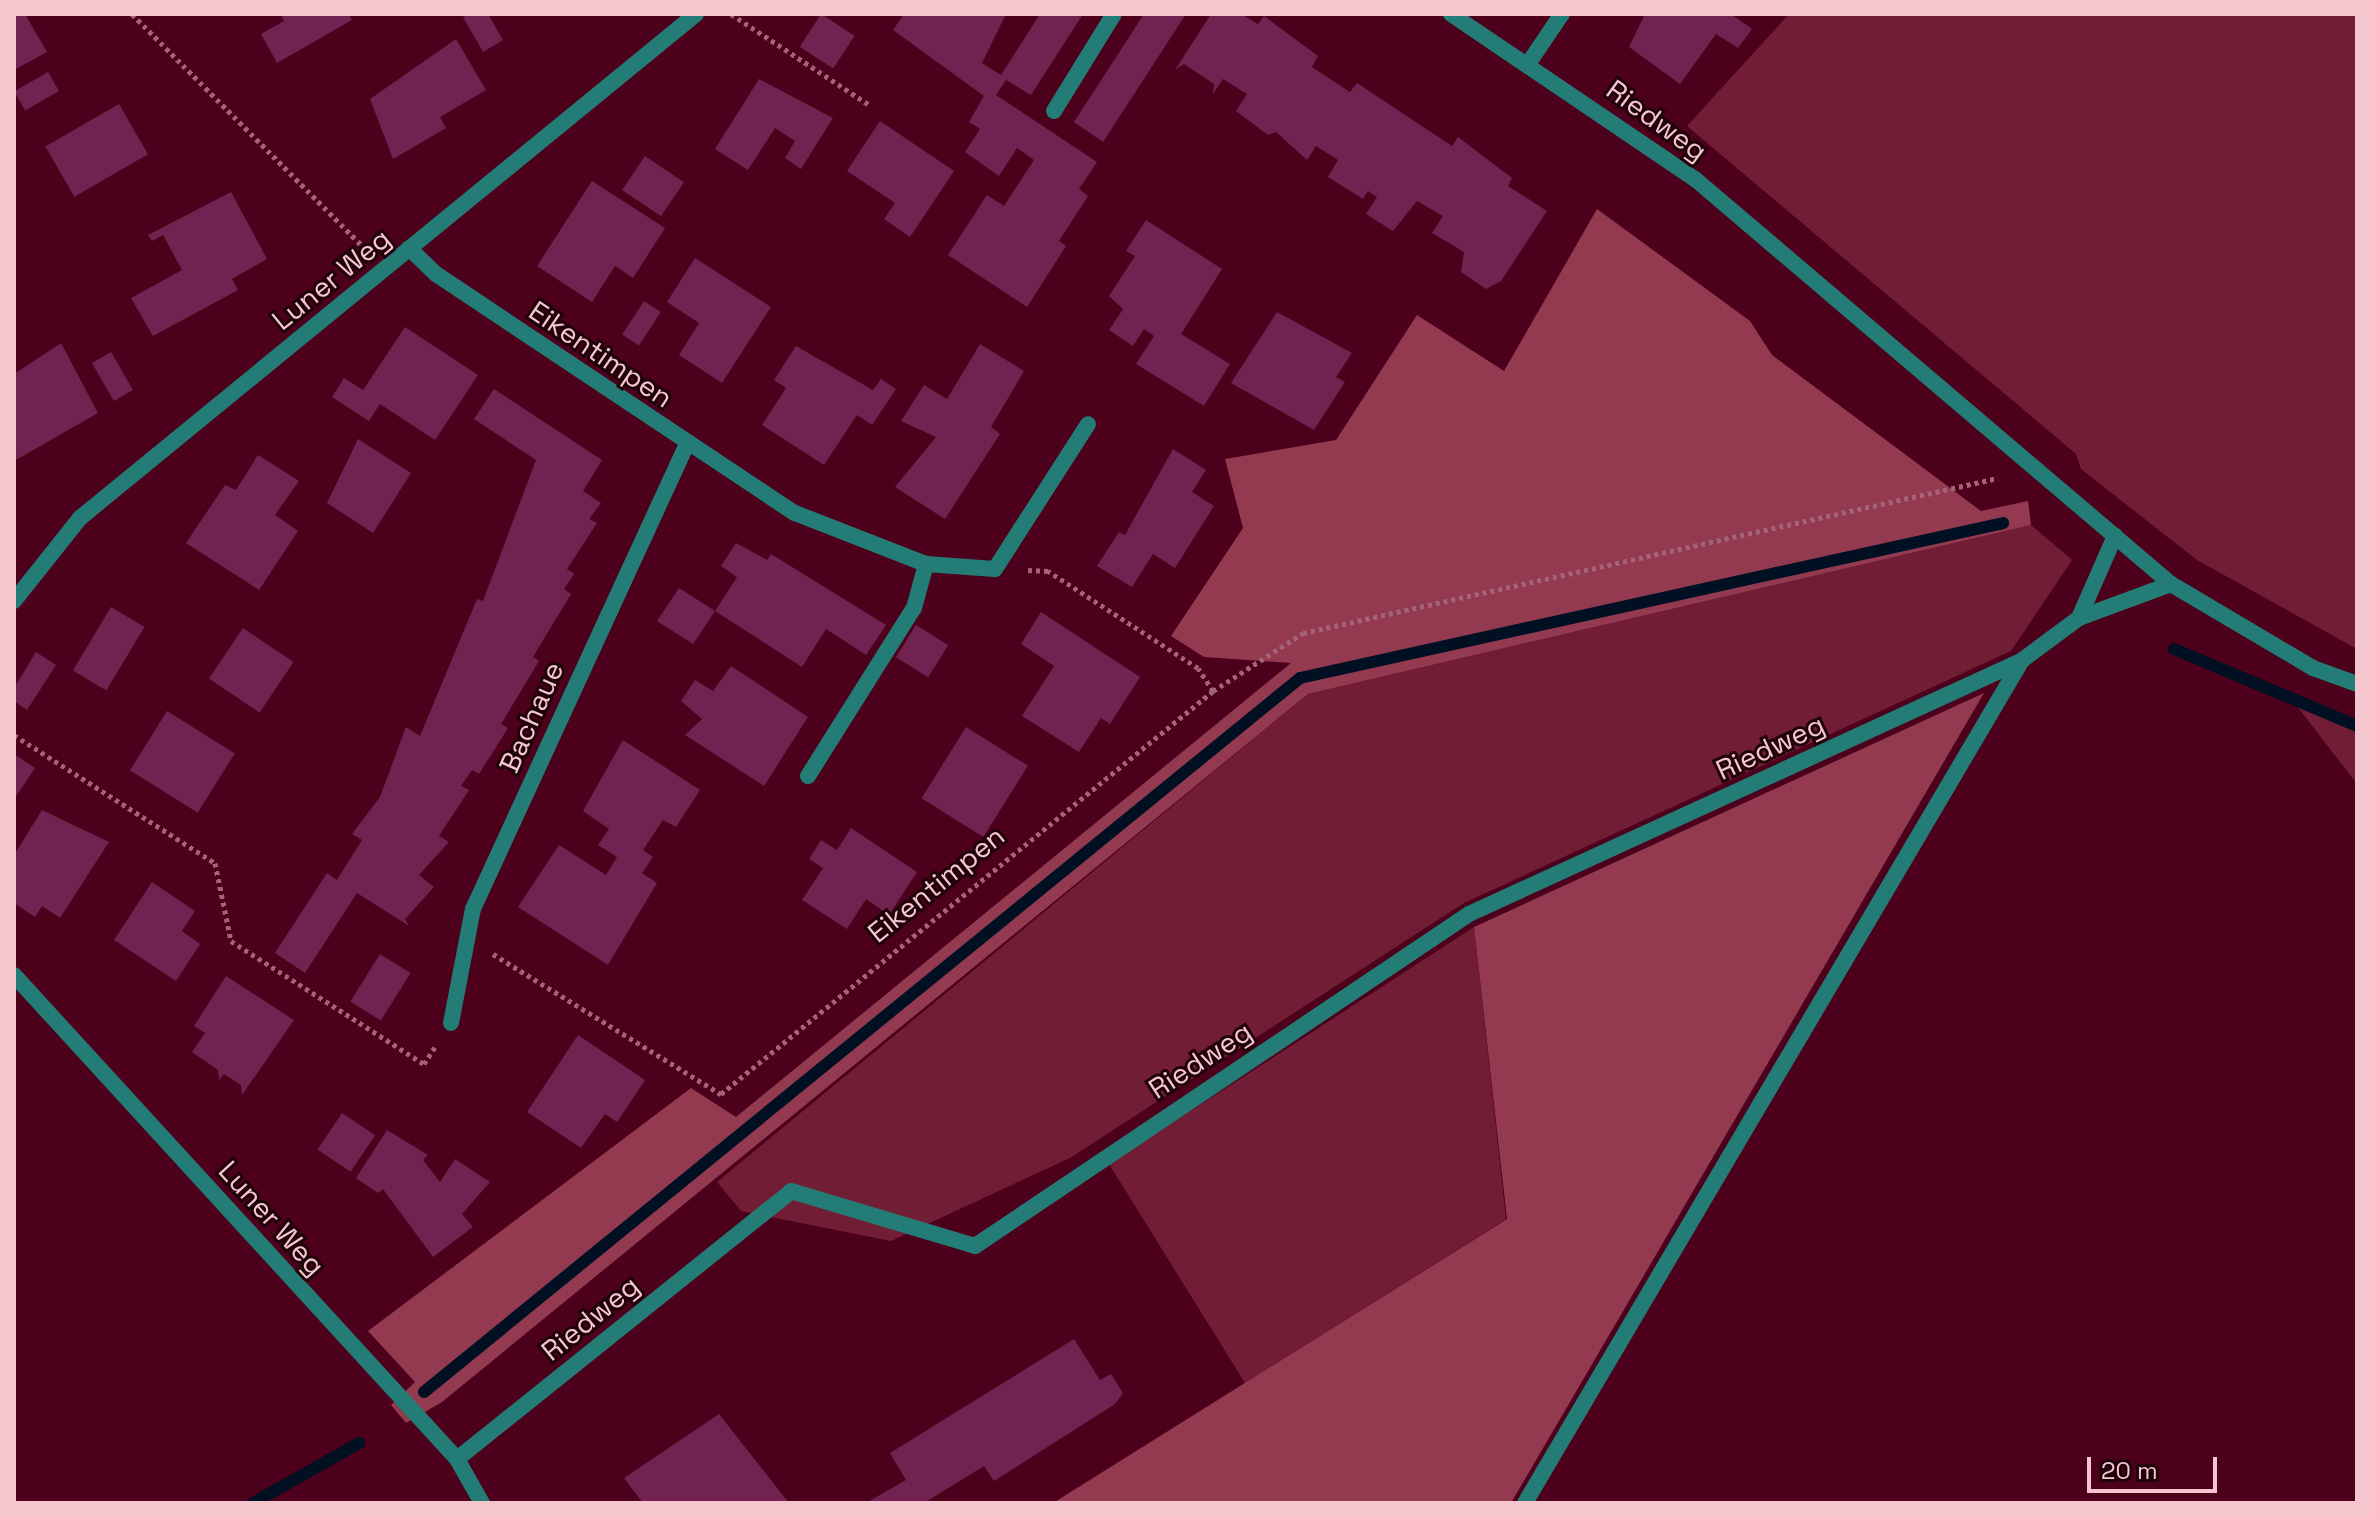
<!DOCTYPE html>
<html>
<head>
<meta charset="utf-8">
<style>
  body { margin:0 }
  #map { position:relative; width:2371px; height:1517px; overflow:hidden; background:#4c001c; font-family:"Space Grotesk",sans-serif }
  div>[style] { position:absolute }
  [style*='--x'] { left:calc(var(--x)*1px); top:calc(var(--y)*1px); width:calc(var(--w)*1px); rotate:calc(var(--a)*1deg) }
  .green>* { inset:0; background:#721d36 }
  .forest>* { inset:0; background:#933a50 }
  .stream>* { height:12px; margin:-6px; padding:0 6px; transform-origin:6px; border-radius:6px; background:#001023 }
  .building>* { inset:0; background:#712251; transform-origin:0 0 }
  .path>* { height:5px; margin-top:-2.5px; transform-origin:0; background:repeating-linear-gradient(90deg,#a26476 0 4px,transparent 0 8px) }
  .service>* { height:16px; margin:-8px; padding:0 8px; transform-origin:8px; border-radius:8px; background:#237c75 }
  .minor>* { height:16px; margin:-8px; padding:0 8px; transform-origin:8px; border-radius:8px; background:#237c75 }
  span { translate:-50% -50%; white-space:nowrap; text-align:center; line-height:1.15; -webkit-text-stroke:6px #20030a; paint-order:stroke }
  .street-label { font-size:28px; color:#f5c6ce }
  .frame { position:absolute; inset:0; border:16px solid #f5c6ce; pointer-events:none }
  .scale { position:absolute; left:2087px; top:1457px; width:130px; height:36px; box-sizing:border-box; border:4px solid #f5c6ce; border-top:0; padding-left:10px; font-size:24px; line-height:28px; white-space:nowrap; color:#f5c6ce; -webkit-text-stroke:6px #20030a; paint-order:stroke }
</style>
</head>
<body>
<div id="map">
  <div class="green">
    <i style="clip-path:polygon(1789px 14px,2357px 14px,2357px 649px,2197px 560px,2081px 469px,2076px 454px,1687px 126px)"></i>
    <i style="clip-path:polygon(2031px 525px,2072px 560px,2011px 651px,1464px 903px,1070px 1158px,891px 1241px,741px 1211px,717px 1182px,1308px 694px)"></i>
    <i style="clip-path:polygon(2293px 701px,2357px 727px,2357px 784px)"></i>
    <i style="clip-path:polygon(1474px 927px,1506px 1219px,1245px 1383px,1109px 1164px)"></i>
  </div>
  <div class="forest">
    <i style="clip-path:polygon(1597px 209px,1750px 321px,1772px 355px,1981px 511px,2028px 501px,2031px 525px,1308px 694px,442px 1402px,406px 1423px,391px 1405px,415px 1382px,368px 1331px,691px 1088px,736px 1117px,1291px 663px,1204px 657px,1171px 636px,1243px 528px,1225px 459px,1336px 440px,1417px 315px,1504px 371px)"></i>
    <i style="clip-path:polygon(1984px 693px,1511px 1503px,1053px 1503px,1507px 1219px,1474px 927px)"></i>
  </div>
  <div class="stream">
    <i style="--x:2174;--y:649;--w:199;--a:22.8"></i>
    <i style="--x:424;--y:1392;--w:1130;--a:-39.18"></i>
    <i style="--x:1300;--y:678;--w:720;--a:-12.43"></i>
    <i style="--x:253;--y:1503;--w:122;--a:-29.5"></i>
  </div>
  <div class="building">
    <i style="clip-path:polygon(14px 14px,25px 14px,47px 52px,14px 70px)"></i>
    <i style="clip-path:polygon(281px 14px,349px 14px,352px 20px,277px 63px,261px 34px,284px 21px)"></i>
    <i style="clip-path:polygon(469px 14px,488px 14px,503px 40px,483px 52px,463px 17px)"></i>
    <i style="left:821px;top:14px;width:40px;height:39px;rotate:33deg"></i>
    <i style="clip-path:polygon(904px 14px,1006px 14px,982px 63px,1001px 75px,1040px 14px,1083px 14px,1031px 95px,1006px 80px,996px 95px,1097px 162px,1079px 189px,1088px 196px,1059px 241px,1066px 246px,1027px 307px,948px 255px,987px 195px,1004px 206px,1034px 160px,1017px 148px,999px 176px,965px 152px,980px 129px,969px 122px,984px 96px,893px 30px)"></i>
    <i style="clip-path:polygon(1144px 14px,1186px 14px,1103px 142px,1074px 122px)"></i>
    <i style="clip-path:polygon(1211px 14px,1241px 14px,1258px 24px,1264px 16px,1318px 56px,1312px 67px,1350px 92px,1357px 83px,1452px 146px,1458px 137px,1512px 178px,1508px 186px,1547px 211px,1501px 281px,1486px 289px,1461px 272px,1464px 252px,1432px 233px,1443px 216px,1417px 201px,1393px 231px,1366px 214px,1377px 197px,1368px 191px,1363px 199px,1328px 177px,1338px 160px,1316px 146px,1307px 160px,1276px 132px,1268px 135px,1236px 111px,1247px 94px,1223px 79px,1213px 94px,1214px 84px,1184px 64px,1175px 70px)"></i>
    <i style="clip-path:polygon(1645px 14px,1731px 14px,1752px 29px,1738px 48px,1716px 34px,1680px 84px,1629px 47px)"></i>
    <i style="clip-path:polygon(456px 39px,486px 90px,440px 117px,446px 128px,393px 159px,370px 99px)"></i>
    <i style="left:48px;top:72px;width:22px;height:39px;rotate:60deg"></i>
    <i style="clip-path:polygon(759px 79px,833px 118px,801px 169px,785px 158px,795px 141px,775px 128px,748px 170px,715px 149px)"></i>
    <i style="left:119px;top:104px;width:58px;height:85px;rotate:60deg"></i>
    <i style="clip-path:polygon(880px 121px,954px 171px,910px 237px,884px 219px,895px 203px,847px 171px)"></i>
    <i style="left:645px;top:156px;width:47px;height:41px;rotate:34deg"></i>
    <i style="clip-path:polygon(592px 181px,665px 228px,633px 278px,615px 266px,592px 302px,537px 266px)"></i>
    <i style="clip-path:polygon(231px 192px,267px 259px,232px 279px,238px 290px,153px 336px,131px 298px,182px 270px,163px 235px,152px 241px,148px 235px)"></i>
    <i style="clip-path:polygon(1146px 220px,1222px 269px,1181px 334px,1230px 364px,1204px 406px,1136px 364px,1154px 336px,1144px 329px,1133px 346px,1109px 330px,1123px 309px,1109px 296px,1135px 256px,1126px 251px)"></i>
    <i style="clip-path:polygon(695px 258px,771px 307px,722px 383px,679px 355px,699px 323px,667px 302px)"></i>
    <i style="left:644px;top:301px;width:20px;height:40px;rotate:33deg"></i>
    <i style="clip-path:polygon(1277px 312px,1352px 353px,1336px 377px,1345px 382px,1314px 430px,1231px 383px)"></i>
    <i style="clip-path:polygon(405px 327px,478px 375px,435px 440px,380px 404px,369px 421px,332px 397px,344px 378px,363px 390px)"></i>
    <i style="clip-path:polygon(61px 343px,98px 413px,14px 461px,14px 374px)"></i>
    <i style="clip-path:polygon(980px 344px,1024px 371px,991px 427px,1000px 434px,945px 519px,895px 487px,936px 437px,901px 421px,924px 385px,947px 399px)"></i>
    <i style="clip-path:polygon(796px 346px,873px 390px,881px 379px,896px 389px,872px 425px,857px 415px,824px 465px,762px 425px,786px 388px,774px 380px)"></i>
    <i style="left:111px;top:352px;width:44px;height:22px;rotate:60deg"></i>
    <i style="clip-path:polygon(494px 389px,602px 460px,583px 491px,601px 503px,589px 519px,597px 523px,567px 569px,574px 574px,564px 589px,571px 594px,533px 657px,539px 661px,501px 724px,508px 728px,479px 774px,472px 770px,461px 786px,469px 790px,439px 836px,449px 842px,419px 875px,434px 887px,405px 919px,409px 926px,357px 893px,305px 973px,275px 953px,327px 873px,337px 880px,362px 840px,352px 834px,380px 797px,406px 727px,420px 736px,477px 599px,483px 601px,536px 460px,474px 419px)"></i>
    <i style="clip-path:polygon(358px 439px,411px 473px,373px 533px,327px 503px)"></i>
    <i style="clip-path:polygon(1173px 449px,1206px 470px,1192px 492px,1214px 506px,1175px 568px,1153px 554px,1132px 587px,1097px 566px,1119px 532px,1125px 535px)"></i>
    <i style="clip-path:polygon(258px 455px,299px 481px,275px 515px,298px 531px,259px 590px,186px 543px,225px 485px,236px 490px)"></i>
    <i style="clip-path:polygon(736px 543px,767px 560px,771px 554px,886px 625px,866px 655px,826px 629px,802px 667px,715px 611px,693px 644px,657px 621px,679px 588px,715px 611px,737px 577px,721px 566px)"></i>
    <i style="left:111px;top:607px;width:39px;height:74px;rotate:31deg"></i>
    <i style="clip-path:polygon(1041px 612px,1140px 677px,1110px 724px,1101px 718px,1079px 752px,1022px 716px,1054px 666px,1021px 644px)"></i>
    <i style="left:916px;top:625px;width:38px;height:38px;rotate:32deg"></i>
    <i style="left:243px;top:628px;width:61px;height:61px;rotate:34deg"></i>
    <i style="clip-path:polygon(36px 652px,56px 665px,27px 710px,14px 701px,14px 688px)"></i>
    <i style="clip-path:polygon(731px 666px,808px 717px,764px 786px,685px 735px,702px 719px,681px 701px,695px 680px,713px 691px)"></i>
    <i style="left:167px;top:711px;width:80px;height:70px;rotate:32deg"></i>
    <i style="left:966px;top:727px;width:73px;height:84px;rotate:32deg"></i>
    <i style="clip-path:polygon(623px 740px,700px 790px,676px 827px,663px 820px,643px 850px,653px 857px,642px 873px,657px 883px,608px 965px,518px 907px,559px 845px,606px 875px,617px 857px,598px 845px,609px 829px,583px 811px)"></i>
    <i style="clip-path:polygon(14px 754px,35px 768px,14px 799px)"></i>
    <i style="clip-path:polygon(42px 810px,109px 842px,60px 918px,42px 906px,35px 917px,14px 903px,14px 855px)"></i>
    <i style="clip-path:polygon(851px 828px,917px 872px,889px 915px,866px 899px,847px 929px,802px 900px,823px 868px,809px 859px,821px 840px,837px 850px)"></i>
    <i style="clip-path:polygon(152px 882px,195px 911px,182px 931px,200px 944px,176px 981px,114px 940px)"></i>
    <i style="left:380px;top:954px;width:36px;height:56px;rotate:32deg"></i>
    <i style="clip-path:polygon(226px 976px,294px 1020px,242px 1095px,241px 1085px,224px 1074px,219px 1080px,218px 1070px,192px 1052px,205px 1033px,194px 1026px)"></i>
    <i style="clip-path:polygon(578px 1035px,645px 1080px,617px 1122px,605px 1114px,581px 1148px,527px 1112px)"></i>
    <i style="left:342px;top:1113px;width:40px;height:44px;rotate:34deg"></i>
    <i style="clip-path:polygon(387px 1130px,428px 1155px,423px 1160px,440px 1182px,455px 1159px,490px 1182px,462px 1214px,473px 1227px,433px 1257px,383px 1189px,378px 1193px,356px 1178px)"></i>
    <i style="clip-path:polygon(1074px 1339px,1100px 1380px,1111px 1374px,1123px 1393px,1115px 1404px,994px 1481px,984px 1466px,924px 1503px,866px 1503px,906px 1480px,890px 1453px)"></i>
    <i style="clip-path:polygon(719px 1414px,789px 1503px,643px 1503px,624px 1478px)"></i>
  </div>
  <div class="path">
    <i style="--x:132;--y:14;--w:331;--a:45.2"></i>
    <i style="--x:731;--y:14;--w:164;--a:33.3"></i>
    <i style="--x:1213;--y:691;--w:107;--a:-32.8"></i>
    <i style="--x:1303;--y:633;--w:712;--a:-12.57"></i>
    <i style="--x:14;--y:735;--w:238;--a:32.5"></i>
    <i style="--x:215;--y:863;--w:80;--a:78.4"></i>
    <i style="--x:231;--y:941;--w:229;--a:32.5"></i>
    <i style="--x:424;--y:1064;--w:20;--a:-57"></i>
    <i style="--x:493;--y:954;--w:268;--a:31.6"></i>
    <i style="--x:721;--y:1094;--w:636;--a:-39.32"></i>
    <i style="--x:1213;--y:691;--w:27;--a:-123"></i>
    <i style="--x:1198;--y:668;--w:179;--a:-147.1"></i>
    <i style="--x:1048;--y:571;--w:20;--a:-177"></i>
  </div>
  <div class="service">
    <i style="--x:1530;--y:61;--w:57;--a:-55.8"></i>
    <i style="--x:1054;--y:111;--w:114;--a:-58.3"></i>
    <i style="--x:808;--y:776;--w:199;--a:-57.8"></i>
    <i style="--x:914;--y:608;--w:46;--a:-74.7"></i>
  </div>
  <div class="minor">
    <i style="--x:1451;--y:14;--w:295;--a:34.1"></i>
    <i style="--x:1695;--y:179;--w:625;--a:40.39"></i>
    <i style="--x:2171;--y:584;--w:165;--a:30.6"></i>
    <i style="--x:2313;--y:668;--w:47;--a:20"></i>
    <i style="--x:409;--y:248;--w:37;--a:44"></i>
    <i style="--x:436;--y:274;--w:431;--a:33.7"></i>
    <i style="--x:795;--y:513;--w:141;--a:21.3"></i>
    <i style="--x:926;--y:564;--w:69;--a:4.1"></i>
    <i style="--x:995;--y:569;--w:172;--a:-57.3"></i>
    <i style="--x:14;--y:601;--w:106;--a:-51.5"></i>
    <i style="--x:80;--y:518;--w:796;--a:-39.29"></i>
    <i style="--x:2079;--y:618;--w:90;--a:-66.3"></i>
    <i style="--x:14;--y:975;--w:656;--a:47.53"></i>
    <i style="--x:457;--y:1459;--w:51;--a:60.4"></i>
    <i style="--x:451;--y:1023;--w:116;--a:-79.1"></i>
    <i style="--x:473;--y:909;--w:512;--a:-65.29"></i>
    <i style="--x:457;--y:1459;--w:428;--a:-38.7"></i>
    <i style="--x:791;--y:1191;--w:192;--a:16.6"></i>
    <i style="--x:975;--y:1246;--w:595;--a:-33.9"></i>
    <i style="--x:1469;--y:914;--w:607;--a:-24.62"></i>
    <i style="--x:2021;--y:661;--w:72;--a:-36.6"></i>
    <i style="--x:2079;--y:618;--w:98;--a:-20.3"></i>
    <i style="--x:1525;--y:1503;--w:976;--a:-59.47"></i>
  </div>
  <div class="street-label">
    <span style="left:1657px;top:120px;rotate:36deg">Riedweg</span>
    <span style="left:331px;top:279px;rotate:-39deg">Luner Weg</span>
    <span style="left:601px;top:354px;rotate:34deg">Eikentimpen</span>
    <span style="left:531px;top:717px;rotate:-66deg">Bachaue</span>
    <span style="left:1770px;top:747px;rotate:-25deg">Riedweg</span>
    <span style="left:936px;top:884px;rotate:-39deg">Eikentimpen</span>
    <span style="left:1200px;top:1060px;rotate:-33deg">Riedweg</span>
    <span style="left:272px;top:1218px;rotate:48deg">Luner Weg</span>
    <span style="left:590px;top:1318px;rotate:-39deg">Riedweg</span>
  </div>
  <div class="frame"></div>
  <div class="scale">20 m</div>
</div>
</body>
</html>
